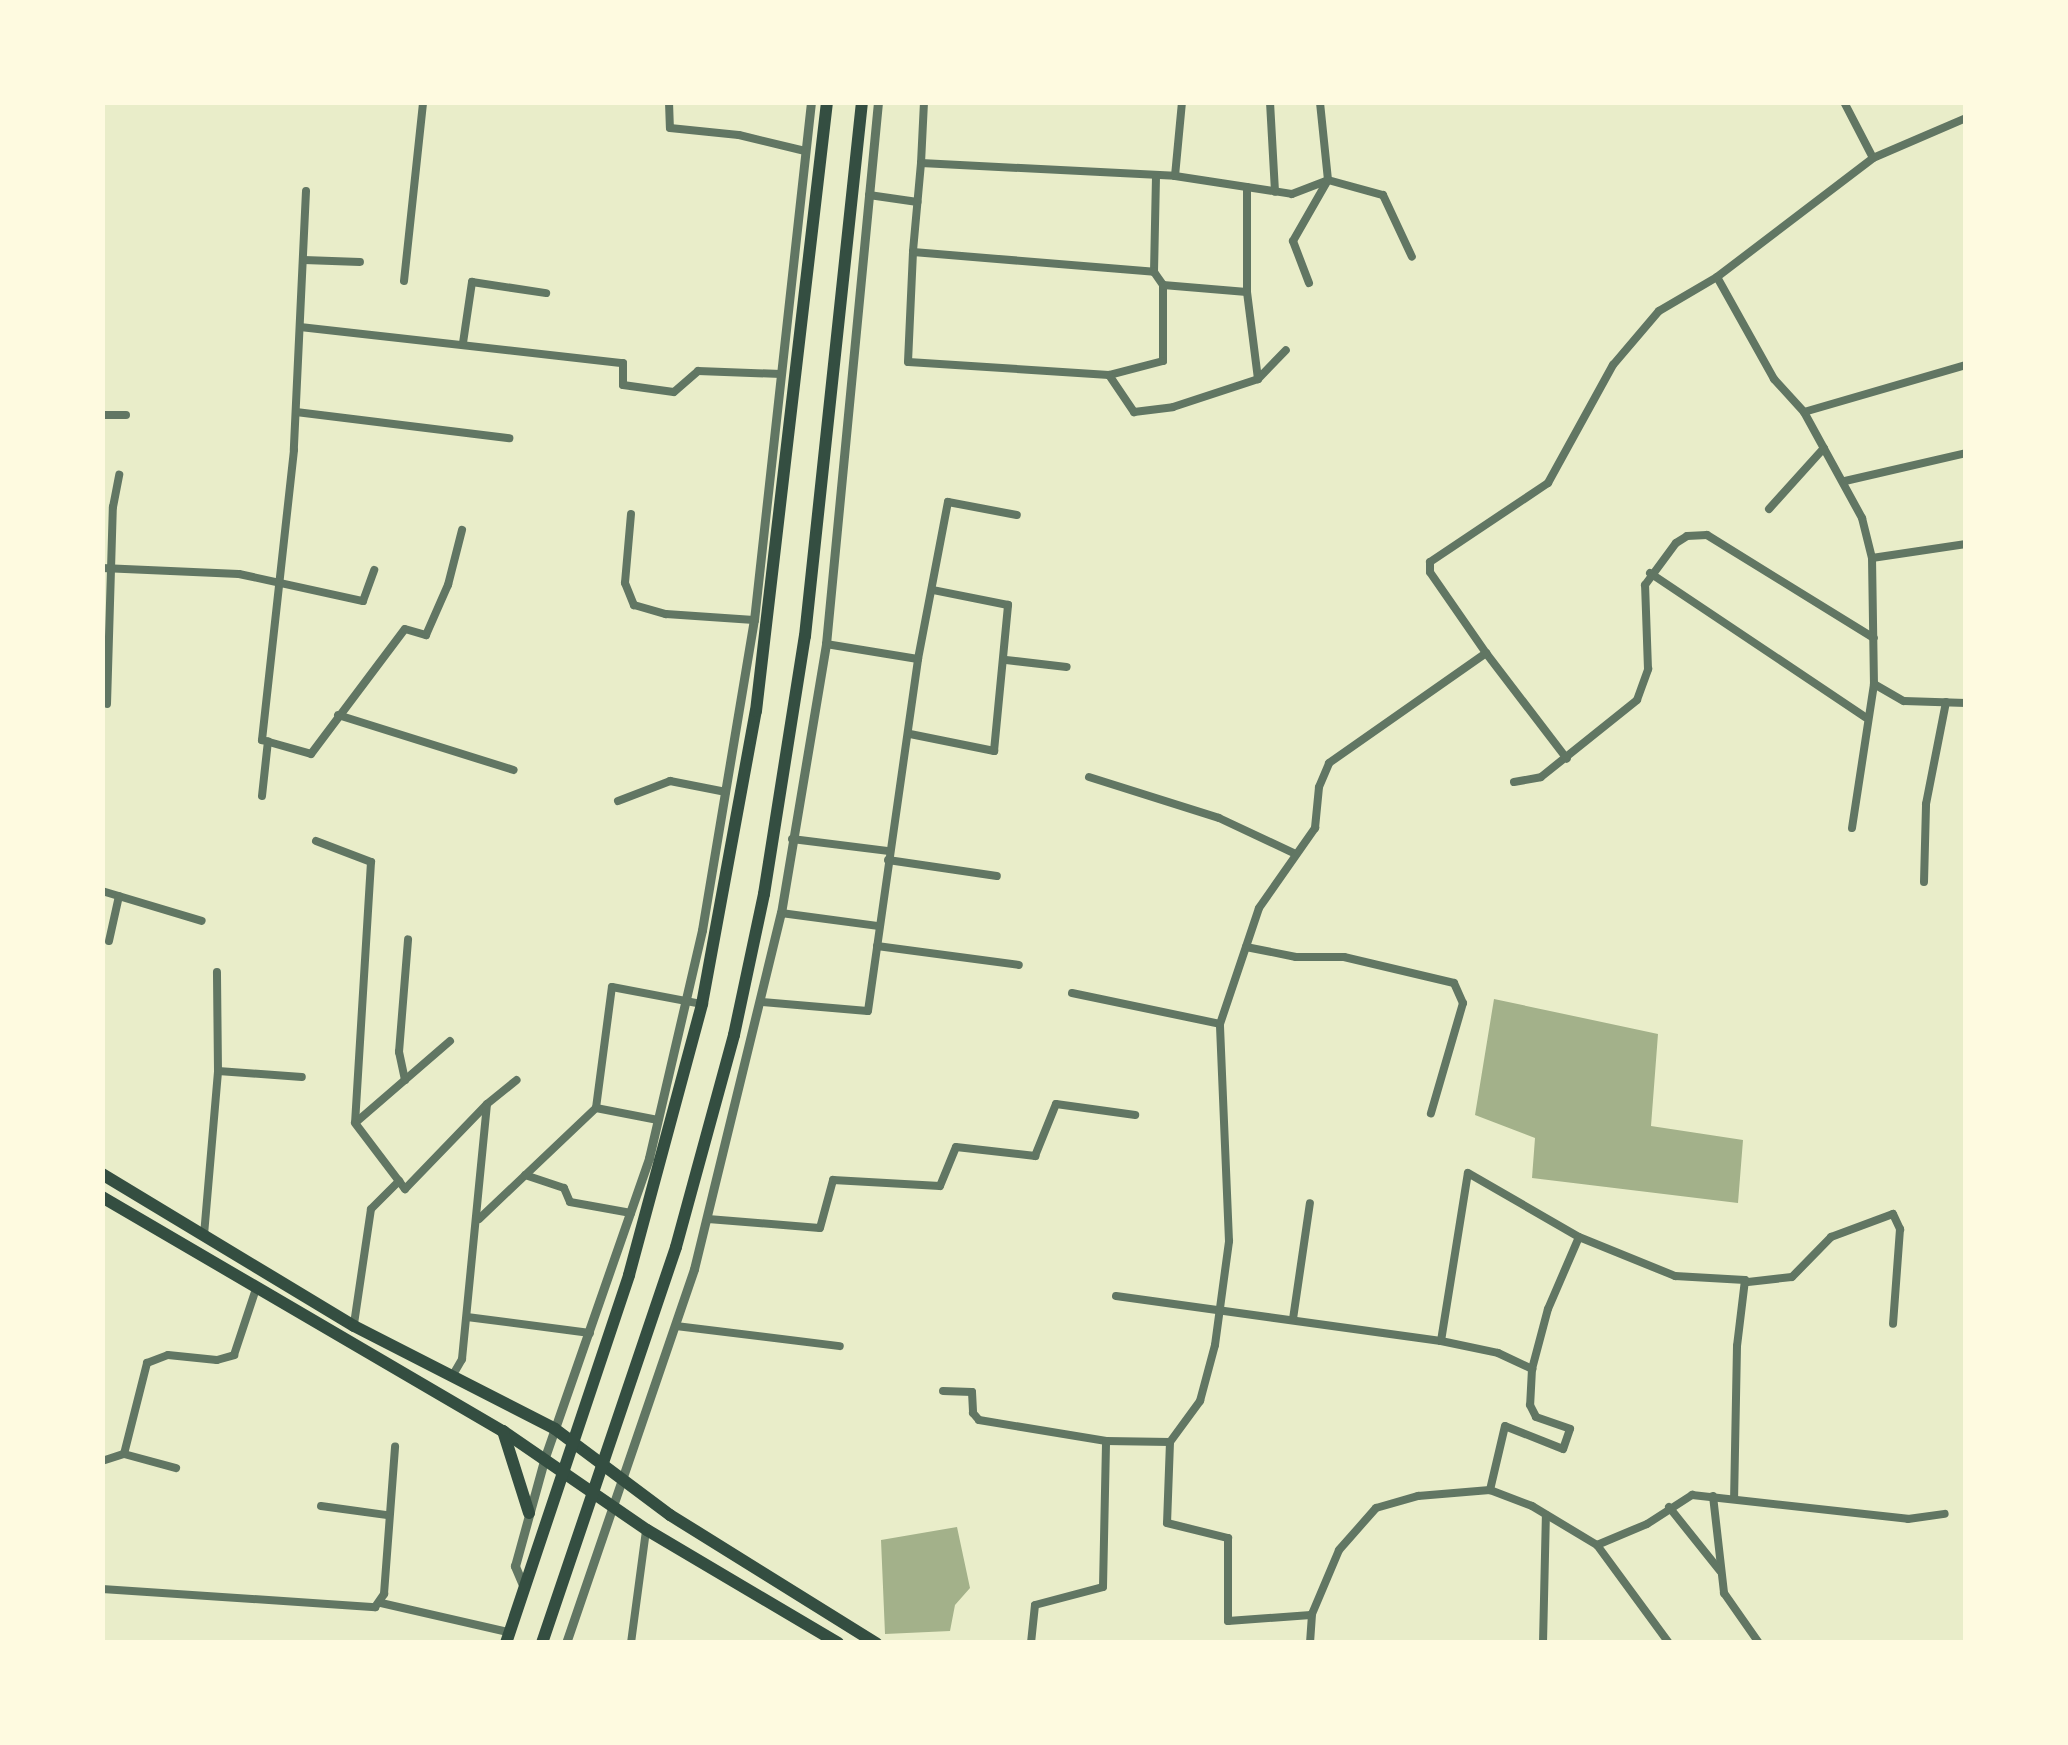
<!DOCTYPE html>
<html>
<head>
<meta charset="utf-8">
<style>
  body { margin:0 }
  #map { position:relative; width:2068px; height:1745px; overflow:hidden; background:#e9edc9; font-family:"DM Sans",sans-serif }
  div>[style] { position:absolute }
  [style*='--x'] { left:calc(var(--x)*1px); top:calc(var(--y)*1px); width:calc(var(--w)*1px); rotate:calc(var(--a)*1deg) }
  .water>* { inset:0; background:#a3b18a }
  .minor>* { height:8px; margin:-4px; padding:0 4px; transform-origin:4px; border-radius:4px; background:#617663 }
  .tertiary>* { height:9px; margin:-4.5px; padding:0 4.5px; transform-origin:4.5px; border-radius:4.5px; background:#617663 }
  .primary>* { height:12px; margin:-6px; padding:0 6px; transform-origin:6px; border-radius:6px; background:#344e41 }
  span { translate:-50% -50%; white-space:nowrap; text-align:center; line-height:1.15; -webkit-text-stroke:12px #fefae0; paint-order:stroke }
  .frame { position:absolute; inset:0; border:105px solid #fefae0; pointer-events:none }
</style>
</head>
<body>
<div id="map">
  <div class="water">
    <i style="clip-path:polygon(1494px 999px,1658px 1034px,1651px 1126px,1743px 1140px,1738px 1203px,1532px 1178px,1535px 1138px,1475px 1115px)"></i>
    <i style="clip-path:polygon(957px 1527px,970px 1588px,955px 1605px,950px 1631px,885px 1634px,881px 1540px)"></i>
  </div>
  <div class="minor">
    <i style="--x:669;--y:102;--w:26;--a:88"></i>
    <i style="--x:670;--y:128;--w:69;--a:5.8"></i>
    <i style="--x:739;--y:135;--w:68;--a:13.6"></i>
    <i style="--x:924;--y:102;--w:61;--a:92.8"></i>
    <i style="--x:921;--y:163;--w:254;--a:2.9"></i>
    <i style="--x:1175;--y:176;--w:118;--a:8.7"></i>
    <i style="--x:1292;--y:194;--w:39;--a:-21"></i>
    <i style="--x:1328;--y:180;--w:78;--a:-95.9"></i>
    <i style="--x:1270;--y:102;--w:90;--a:86.8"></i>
    <i style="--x:1844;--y:102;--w:63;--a:62.6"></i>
    <i style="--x:1175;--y:176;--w:74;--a:-84.6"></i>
    <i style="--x:306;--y:191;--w:259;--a:92.7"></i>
    <i style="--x:294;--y:450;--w:292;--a:96.3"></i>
    <i style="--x:262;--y:740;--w:51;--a:15.9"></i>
    <i style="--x:311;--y:754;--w:156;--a:-53.1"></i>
    <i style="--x:405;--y:629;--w:22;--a:16"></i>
    <i style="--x:426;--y:635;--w:55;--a:-66.3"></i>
    <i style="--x:448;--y:585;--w:57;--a:-75.7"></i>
    <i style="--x:869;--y:195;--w:49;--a:8.3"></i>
    <i style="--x:913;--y:251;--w:88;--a:-84.8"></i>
    <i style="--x:304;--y:260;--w:56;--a:2"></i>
    <i style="--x:1154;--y:272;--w:95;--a:-88.8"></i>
    <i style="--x:1717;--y:277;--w:117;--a:60.8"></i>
    <i style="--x:1774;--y:379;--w:45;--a:47.7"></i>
    <i style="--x:1804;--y:412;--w:121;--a:61.3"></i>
    <i style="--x:1862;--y:518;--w:41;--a:76"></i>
    <i style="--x:1872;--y:558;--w:126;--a:89.1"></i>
    <i style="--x:1874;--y:684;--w:34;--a:30"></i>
    <i style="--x:1904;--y:701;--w:62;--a:1.8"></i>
    <i style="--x:404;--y:281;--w:180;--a:-83.9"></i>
    <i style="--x:1309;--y:283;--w:45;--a:-110.9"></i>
    <i style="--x:1293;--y:241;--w:70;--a:-60.2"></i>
    <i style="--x:1328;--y:180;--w:57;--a:15.3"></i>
    <i style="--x:1383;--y:195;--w:68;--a:64.9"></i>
    <i style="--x:1163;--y:285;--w:76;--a:90"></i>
    <i style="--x:1163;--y:361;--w:56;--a:165.5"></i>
    <i style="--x:1109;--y:375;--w:201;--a:-176.3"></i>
    <i style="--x:908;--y:362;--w:110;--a:-87.4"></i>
    <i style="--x:913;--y:252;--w:242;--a:4.7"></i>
    <i style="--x:1154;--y:272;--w:16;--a:55"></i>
    <i style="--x:1163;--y:285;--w:84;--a:4.8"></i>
    <i style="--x:1247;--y:292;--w:105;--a:-90"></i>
    <i style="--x:1247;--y:292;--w:88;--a:82.8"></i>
    <i style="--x:300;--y:327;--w:325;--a:6.4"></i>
    <i style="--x:623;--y:363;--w:22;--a:90"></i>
    <i style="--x:623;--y:385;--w:51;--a:7.8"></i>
    <i style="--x:674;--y:392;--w:32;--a:-41"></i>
    <i style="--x:698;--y:371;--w:83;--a:2.1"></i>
    <i style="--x:463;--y:343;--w:62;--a:-81.6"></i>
    <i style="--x:472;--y:282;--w:75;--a:8.5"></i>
    <i style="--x:1109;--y:375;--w:45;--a:56"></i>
    <i style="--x:1134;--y:412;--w:39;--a:-7"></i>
    <i style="--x:1173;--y:407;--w:89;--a:-18.2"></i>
    <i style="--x:1258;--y:379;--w:40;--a:-46"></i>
    <i style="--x:296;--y:412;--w:215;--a:7"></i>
    <i style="--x:1804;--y:412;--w:169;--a:-16.2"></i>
    <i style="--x:102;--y:415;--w:24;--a:0"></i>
    <i style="--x:1845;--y:481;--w:124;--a:-13"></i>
    <i style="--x:1769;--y:509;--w:82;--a:-48"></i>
    <i style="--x:631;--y:514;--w:69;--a:95"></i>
    <i style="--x:625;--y:583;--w:24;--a:68"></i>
    <i style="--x:634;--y:605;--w:33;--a:16"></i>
    <i style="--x:666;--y:614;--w:88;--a:3.9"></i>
    <i style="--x:1872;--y:558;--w:95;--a:-8.5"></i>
    <i style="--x:102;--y:568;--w:137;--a:2.5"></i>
    <i style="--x:239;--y:574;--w:127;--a:12.3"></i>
    <i style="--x:363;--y:601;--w:33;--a:-70"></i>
    <i style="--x:1650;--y:573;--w:259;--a:33.8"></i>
    <i style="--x:826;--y:644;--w:93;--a:9.3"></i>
    <i style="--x:1486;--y:653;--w:133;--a:52.6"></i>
    <i style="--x:1006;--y:660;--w:61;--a:6.5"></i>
    <i style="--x:107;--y:704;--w:197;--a:-88.3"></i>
    <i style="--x:113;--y:507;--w:33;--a:-79"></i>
    <i style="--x:338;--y:715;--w:184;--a:17.4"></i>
    <i style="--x:910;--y:734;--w:86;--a:11.4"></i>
    <i style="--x:994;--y:751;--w:147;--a:-84.5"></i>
    <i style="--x:1008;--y:605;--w:76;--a:-168.7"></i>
    <i style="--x:1089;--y:777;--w:136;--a:17.5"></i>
    <i style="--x:1219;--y:818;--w:85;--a:25.1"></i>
    <i style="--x:1514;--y:782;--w:27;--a:-10"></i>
    <i style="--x:1541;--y:777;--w:123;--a:-38.7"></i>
    <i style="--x:1637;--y:700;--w:33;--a:-70"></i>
    <i style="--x:1648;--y:669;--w:84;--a:-92"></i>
    <i style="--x:1645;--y:585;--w:52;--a:-53.6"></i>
    <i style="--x:1676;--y:543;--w:13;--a:-32"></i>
    <i style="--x:1687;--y:536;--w:20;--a:-3"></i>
    <i style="--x:1707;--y:535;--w:196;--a:31.7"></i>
    <i style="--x:262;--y:796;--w:55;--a:-83.8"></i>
    <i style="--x:618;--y:801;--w:56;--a:-21"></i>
    <i style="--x:670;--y:781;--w:57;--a:11.1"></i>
    <i style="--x:1852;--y:828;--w:146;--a:-81.3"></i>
    <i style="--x:792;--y:839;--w:98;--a:7.1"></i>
    <i style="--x:316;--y:841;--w:59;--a:20.9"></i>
    <i style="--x:371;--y:862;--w:260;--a:93.5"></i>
    <i style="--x:888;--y:860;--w:110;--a:8.4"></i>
    <i style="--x:1924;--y:882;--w:78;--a:-88.5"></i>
    <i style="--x:1926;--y:804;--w:104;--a:-78.9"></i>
    <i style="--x:102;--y:891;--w:104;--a:16.7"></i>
    <i style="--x:781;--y:913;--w:99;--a:7.6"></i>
    <i style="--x:109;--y:941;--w:46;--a:-77.5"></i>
    <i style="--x:877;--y:946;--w:143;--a:7.6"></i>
    <i style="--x:1246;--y:947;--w:51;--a:11.3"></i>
    <i style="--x:1296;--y:957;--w:48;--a:0"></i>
    <i style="--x:1344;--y:957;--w:113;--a:13.3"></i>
    <i style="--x:1454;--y:983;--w:22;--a:66"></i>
    <i style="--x:1463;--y:1003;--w:115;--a:106.2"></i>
    <i style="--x:1072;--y:993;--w:151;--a:11.8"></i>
    <i style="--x:762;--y:1002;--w:106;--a:4.9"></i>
    <i style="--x:868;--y:1011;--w:356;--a:-81.9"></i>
    <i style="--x:918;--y:659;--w:160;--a:-79.2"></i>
    <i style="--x:948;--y:502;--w:70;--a:10.7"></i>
    <i style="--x:450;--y:1041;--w:125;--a:139.2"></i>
    <i style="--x:355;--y:1123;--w:83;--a:52.9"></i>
    <i style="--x:405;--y:1189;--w:118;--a:-46"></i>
    <i style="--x:487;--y:1104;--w:38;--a:-39"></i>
    <i style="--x:218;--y:1071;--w:84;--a:4.1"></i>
    <i style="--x:405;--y:1080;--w:29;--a:-102"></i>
    <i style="--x:399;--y:1052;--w:113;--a:-85.4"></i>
    <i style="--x:596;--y:1108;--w:63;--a:11"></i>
    <i style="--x:525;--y:1175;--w:41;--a:18.4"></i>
    <i style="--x:564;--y:1188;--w:15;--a:67"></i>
    <i style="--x:570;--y:1202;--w:62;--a:10.2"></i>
    <i style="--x:479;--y:1219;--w:161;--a:-43.5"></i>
    <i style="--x:596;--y:1108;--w:122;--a:-82.5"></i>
    <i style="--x:612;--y:987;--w:92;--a:10.7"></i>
    <i style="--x:708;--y:1219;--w:112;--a:4.6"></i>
    <i style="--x:820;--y:1228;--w:50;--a:-74.8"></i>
    <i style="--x:833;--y:1180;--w:107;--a:3.2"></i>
    <i style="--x:940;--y:1186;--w:42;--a:-67.7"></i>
    <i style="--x:956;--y:1147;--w:80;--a:6.5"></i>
    <i style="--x:1035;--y:1156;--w:56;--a:-68"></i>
    <i style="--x:1056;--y:1104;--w:80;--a:7.9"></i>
    <i style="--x:204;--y:1235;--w:165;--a:-85.1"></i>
    <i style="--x:218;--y:1071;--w:99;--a:-90.6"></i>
    <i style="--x:1748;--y:1282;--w:44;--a:-6.5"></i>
    <i style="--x:1792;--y:1277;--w:56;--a:-45.7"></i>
    <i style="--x:1831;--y:1237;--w:66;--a:-20.4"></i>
    <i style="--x:1893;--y:1214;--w:17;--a:65"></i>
    <i style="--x:1900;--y:1229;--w:95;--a:94.2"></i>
    <i style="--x:1116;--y:1296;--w:328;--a:7.9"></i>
    <i style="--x:1441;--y:1341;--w:58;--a:11.9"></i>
    <i style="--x:1498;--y:1353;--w:38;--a:25"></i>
    <i style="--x:1532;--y:1369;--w:36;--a:93"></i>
    <i style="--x:1530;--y:1405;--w:13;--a:63"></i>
    <i style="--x:1536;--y:1417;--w:36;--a:19"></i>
    <i style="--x:1570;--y:1429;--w:21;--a:109"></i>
    <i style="--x:1563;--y:1449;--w:62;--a:-158.4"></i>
    <i style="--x:1505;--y:1426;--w:66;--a:103.2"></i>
    <i style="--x:467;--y:1317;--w:124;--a:7.4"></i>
    <i style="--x:1293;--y:1319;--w:117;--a:-81.7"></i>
    <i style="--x:354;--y:1324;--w:116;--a:-81.6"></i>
    <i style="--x:371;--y:1209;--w:40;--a:-45"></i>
    <i style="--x:676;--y:1326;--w:165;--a:7"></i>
    <i style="--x:1441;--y:1341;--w:170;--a:-80.9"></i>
    <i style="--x:1468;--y:1173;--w:128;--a:30"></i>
    <i style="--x:1532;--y:1369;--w:62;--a:-75.1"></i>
    <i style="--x:1548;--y:1309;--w:78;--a:-66.7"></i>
    <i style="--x:1579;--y:1237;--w:104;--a:22.1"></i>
    <i style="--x:1675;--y:1276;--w:70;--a:3.3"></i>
    <i style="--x:1745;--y:1280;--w:66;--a:96.9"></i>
    <i style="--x:1737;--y:1346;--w:153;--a:91.1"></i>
    <i style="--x:454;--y:1373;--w:16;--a:-60"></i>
    <i style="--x:462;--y:1359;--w:256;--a:-84.4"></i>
    <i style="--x:943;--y:1391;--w:29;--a:2"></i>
    <i style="--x:972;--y:1392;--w:21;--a:87"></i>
    <i style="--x:973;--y:1413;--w:9;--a:49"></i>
    <i style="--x:979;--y:1420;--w:129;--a:9.4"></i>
    <i style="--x:1170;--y:1442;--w:81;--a:92.1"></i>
    <i style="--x:1167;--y:1523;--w:63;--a:13.8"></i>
    <i style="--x:1228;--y:1538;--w:83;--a:90"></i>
    <i style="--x:1228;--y:1621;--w:83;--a:-4.1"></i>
    <i style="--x:124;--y:1454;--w:54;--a:15.1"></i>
    <i style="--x:102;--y:1461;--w:23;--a:-18"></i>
    <i style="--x:124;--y:1454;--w:94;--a:-75.8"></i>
    <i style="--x:147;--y:1363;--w:22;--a:-21"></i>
    <i style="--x:168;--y:1355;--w:49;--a:5.8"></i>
    <i style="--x:217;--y:1360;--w:18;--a:-16"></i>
    <i style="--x:234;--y:1355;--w:70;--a:-71.6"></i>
    <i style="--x:1713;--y:1496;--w:98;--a:83.5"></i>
    <i style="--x:1724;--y:1593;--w:61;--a:55"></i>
    <i style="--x:321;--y:1506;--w:67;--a:7.8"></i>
    <i style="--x:1669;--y:1507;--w:82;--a:51.4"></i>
    <i style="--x:1597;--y:1545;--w:122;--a:53.7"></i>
    <i style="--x:102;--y:1589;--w:274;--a:3.8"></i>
    <i style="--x:375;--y:1607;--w:16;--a:-55"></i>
    <i style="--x:384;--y:1594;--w:148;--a:-85.7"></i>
    <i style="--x:381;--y:1603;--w:130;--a:12.9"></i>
    <i style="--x:631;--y:1643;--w:113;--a:-82.4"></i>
    <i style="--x:1031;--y:1643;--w:38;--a:-84"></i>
    <i style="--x:1035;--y:1605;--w:70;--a:-14.8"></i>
    <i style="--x:1103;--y:1587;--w:146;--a:-88.8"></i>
    <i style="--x:1106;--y:1441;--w:64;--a:0.9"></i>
    <i style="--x:1170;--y:1442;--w:51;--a:-53.8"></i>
    <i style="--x:1200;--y:1401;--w:58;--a:-75"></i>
    <i style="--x:1215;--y:1345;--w:105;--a:-82.3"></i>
    <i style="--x:1229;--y:1241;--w:217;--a:-92.4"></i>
    <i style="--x:1220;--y:1024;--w:122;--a:-71.4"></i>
    <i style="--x:1259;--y:908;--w:98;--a:-55"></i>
    <i style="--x:1315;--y:828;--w:41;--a:-84.4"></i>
    <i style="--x:1319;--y:787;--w:26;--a:-67"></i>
    <i style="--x:1329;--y:763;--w:192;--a:-35"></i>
    <i style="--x:1486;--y:653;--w:98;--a:-124.7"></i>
    <i style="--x:1430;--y:572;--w:10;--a:-90"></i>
    <i style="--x:1430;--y:562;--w:142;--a:-33.8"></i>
    <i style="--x:1548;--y:483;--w:135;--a:-61.2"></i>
    <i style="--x:1613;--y:365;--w:71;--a:-49.6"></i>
    <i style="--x:1659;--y:311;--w:67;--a:-30.4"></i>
    <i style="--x:1717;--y:277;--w:196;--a:-37.3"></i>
    <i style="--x:1873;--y:158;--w:101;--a:-23.3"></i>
    <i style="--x:1310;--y:1643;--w:29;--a:-86"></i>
    <i style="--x:1312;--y:1614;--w:69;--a:-67.1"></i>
    <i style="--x:1339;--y:1550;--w:56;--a:-48.6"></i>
    <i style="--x:1376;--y:1508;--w:44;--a:-15.9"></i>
    <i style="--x:1418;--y:1496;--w:72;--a:-4.8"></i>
    <i style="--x:1490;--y:1490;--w:45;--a:20.9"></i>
    <i style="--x:1532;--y:1506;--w:76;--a:31"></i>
    <i style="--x:1597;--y:1545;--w:54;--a:-22.8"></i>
    <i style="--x:1647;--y:1524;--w:54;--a:-32.8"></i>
    <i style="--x:1692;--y:1495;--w:217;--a:6.3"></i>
    <i style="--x:1908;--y:1519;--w:37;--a:-8"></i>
    <i style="--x:1543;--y:1643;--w:128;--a:-88.7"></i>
  </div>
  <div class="tertiary">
    <i style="--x:523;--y:1585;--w:21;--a:-113"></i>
    <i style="--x:515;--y:1566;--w:113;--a:-74.6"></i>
    <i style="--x:545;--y:1457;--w:317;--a:-70.8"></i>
    <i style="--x:649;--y:1158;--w:234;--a:-76.9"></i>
    <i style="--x:702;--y:930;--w:314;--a:-80.5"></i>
    <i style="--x:754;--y:620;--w:521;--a:-83.72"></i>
    <i style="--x:566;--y:1643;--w:395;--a:-71.1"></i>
    <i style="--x:694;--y:1269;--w:366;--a:-76.3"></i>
    <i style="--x:781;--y:913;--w:273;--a:-80.5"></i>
    <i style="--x:826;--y:644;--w:544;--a:-84.52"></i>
  </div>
  <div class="primary">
    <i style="--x:102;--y:1174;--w:294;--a:31.1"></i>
    <i style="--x:354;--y:1326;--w:226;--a:27.1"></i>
    <i style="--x:555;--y:1429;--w:144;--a:36.8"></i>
    <i style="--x:670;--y:1515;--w:243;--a:31.9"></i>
    <i style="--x:102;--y:1197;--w:464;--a:30.3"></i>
    <i style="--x:503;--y:1431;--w:175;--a:34.5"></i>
    <i style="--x:647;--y:1530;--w:222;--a:30.6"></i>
    <i style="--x:503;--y:1431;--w:86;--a:72.4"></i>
    <i style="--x:506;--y:1643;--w:388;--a:-71.5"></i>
    <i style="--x:629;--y:1275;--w:281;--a:-74.9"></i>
    <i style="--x:702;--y:1004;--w:298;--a:-79.6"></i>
    <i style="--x:756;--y:711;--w:613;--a:-83.35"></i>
    <i style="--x:542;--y:1643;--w:418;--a:-71.3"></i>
    <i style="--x:676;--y:1247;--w:220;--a:-74.7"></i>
    <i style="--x:734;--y:1035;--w:144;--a:-78"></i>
    <i style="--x:764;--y:894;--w:261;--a:-81"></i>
    <i style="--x:805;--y:636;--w:537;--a:-83.91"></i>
  </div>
  <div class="frame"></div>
</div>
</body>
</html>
